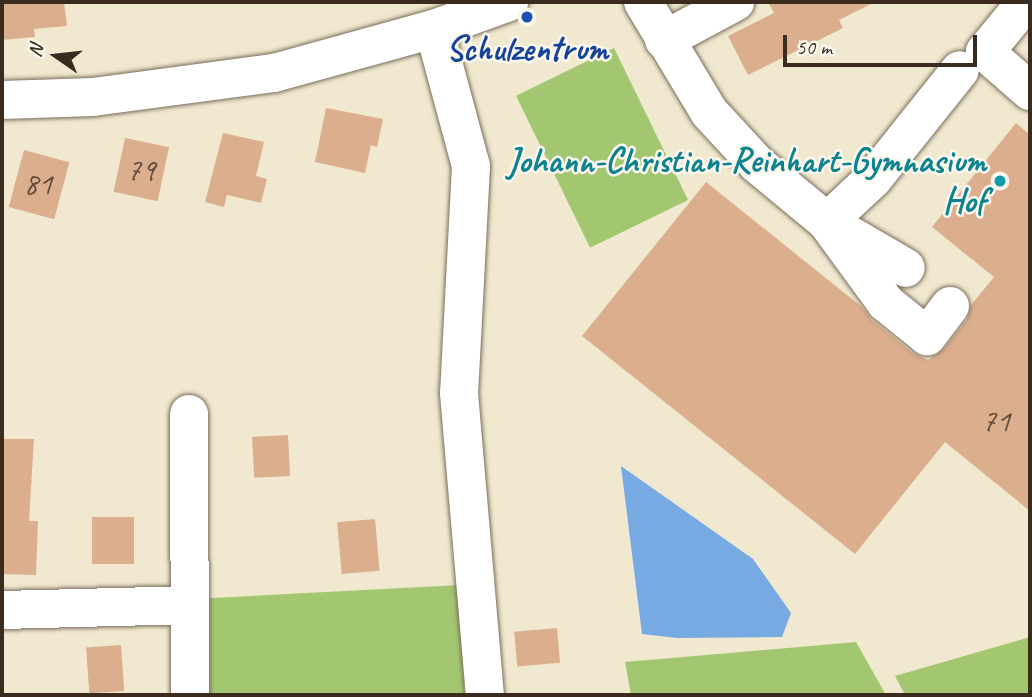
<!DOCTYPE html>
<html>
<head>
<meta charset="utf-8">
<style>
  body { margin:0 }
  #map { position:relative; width:1032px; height:697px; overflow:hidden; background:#f1e9cf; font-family:Caveat,sans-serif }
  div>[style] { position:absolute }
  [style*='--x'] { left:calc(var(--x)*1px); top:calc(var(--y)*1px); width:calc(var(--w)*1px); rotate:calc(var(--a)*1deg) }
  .green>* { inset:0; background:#a3c771; transform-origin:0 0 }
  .water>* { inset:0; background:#77a9e3 }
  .building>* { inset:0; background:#dbae8e; transform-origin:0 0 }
  .roads { filter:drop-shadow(0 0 2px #7b6d5c) drop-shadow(0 0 2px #7b6d5c) }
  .minor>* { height:38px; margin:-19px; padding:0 19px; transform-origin:19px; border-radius:19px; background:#fff }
  .dots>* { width:19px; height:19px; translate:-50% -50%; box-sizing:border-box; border:4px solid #fbf7ec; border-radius:50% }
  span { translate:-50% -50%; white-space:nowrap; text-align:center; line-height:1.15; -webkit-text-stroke:5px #fbf7ec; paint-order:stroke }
  .number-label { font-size:32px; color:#634b3a }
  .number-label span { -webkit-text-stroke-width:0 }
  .transit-label { font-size:35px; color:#164399; font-weight:700 }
  .culture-label { font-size:35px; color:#0d838f; font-weight:700 }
  .right { translate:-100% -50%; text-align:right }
  .frame { position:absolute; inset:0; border:4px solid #3b2a1e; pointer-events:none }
  .north { position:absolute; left:21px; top:21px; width:70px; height:70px; -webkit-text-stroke:5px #fbf7ec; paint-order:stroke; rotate:284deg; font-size:19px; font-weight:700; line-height:28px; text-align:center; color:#3b2a1e }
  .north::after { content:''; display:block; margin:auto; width:24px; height:32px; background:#3b2a1e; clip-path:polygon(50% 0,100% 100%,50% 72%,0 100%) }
  .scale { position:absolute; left:783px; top:35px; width:194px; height:32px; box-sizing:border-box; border:4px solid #3b2a1e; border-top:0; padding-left:9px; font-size:21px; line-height:24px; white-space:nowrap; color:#3b2a1e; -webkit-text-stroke:5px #fbf7ec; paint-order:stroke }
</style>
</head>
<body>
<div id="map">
  <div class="green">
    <i style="left:614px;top:48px;width:169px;height:109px;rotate:64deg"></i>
    <i style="left:459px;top:585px;width:110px;height:261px;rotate:87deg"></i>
    <i style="clip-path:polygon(1030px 637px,1030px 695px,905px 695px,895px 676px)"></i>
    <i style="clip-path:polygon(856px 642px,886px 695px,631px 695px,625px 662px)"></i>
  </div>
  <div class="water">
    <i style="clip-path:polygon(621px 466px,753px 559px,791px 613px,782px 637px,677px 638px,642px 634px)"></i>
  </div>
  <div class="building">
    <i style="clip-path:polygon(2px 2px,64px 2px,67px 26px,34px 29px,35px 37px,2px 40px)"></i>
    <i style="clip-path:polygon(768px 2px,875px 2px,839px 20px,843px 28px,748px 75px,728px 36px,774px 13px)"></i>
    <i style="clip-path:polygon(326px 108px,383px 119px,377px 147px,371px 145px,365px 173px,315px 162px)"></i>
    <i style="clip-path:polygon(1016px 123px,1030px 135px,1030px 511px,945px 442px,855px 554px,582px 336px,706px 182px,862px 307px,872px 320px,913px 353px,928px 360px,944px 349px,967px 319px,971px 305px,994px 277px,932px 227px)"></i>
    <i style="clip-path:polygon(223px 133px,264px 142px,256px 176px,267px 179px,261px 203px,227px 195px,224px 207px,205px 202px)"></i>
    <i style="left:125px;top:138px;width:45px;height:55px;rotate:12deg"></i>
    <i style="left:24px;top:150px;width:47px;height:59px;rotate:15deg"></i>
    <i style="left:288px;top:435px;width:41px;height:36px;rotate:87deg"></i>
    <i style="clip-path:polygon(2px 439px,34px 439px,29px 521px,38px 521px,36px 575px,2px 574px)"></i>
    <i style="left:92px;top:517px;width:42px;height:47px"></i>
    <i style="left:375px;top:519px;width:52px;height:38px;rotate:85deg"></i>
    <i style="left:557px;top:628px;width:35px;height:43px;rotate:85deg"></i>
    <i style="left:121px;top:645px;width:46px;height:35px;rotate:86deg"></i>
  </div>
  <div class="roads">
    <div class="minor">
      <i style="--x:643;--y:2;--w:128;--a:59"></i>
      <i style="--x:709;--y:112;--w:71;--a:47.3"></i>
      <i style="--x:757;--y:164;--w:91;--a:39.6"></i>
      <i style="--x:827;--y:222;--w:91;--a:30.2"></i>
      <i style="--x:1026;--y:2;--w:65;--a:129.4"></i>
      <i style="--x:985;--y:52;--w:60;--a:40.9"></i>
      <i style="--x:434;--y:29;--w:142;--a:74.9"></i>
      <i style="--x:471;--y:166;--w:227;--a:93"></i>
      <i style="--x:459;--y:393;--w:303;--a:85.1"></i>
      <i style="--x:664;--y:40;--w:81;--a:-28.2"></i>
      <i style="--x:2;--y:100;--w:91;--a:-1.9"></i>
      <i style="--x:93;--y:97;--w:183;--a:-7.6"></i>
      <i style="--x:274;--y:73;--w:166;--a:-15.4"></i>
      <i style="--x:434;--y:29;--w:80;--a:-19.8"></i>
      <i style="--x:950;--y:306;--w:38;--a:127"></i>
      <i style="--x:927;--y:336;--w:53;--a:-141.2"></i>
      <i style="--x:886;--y:303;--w:100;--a:-126.1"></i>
      <i style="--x:827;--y:222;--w:63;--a:-43.1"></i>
      <i style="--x:873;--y:179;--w:139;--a:-51.4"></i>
      <i style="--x:189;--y:414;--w:281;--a:89.8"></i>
      <i style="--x:2;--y:610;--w:185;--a:-1.5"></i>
    </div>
  </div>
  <div class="dots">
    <i style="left:527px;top:17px;background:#1a4fb4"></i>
    <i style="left:1000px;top:181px;background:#0f9aa8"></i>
  </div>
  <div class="number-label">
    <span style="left:141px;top:170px">79</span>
    <span style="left:38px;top:184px">81</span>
    <span style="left:996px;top:421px">71</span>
  </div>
  <div class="transit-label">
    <span style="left:527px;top:49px">Schulzentrum</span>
  </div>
  <div class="culture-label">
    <span class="right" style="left:986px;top:181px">Johann-Christian-Reinhart-Gymnasium<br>Hof</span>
  </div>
  <div class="frame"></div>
  <div class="north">N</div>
  <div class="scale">50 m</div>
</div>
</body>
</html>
